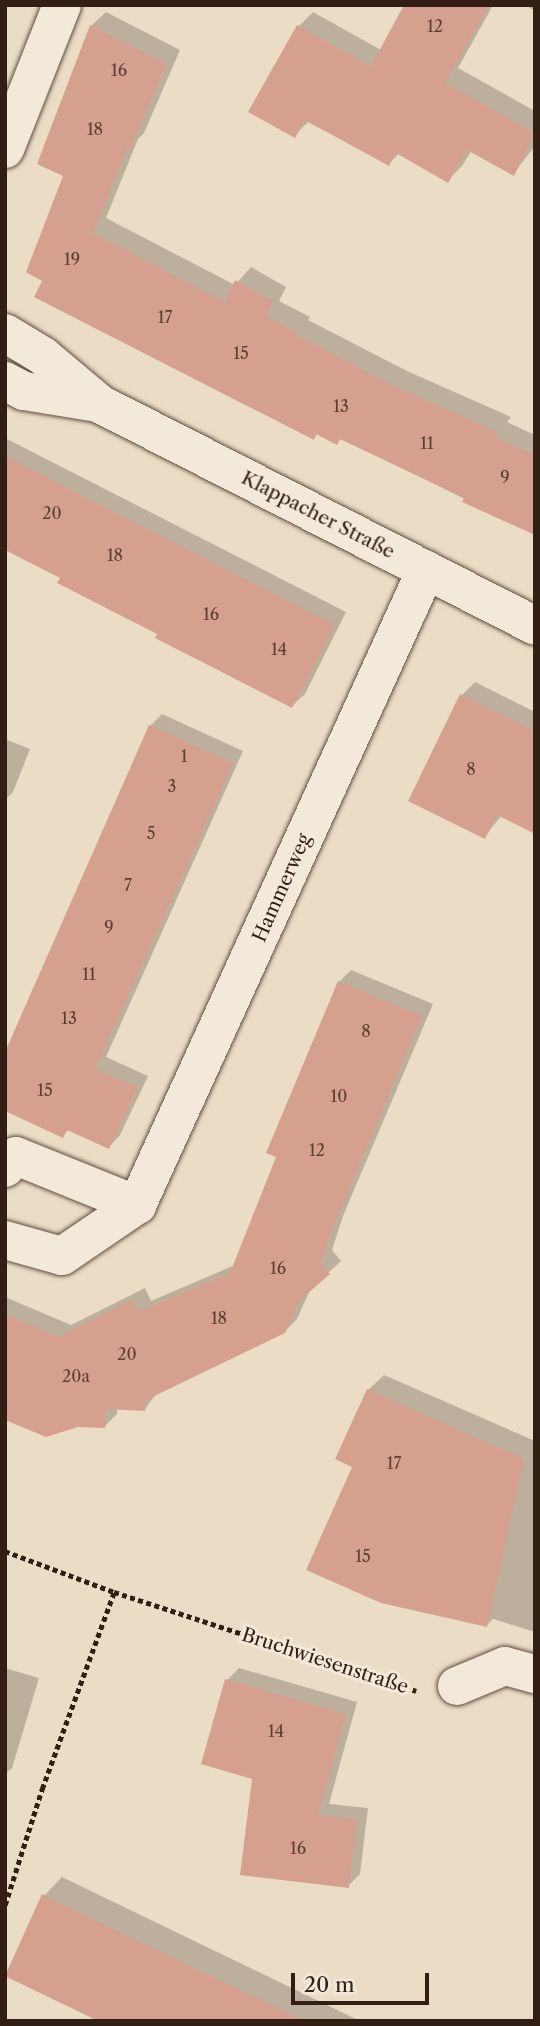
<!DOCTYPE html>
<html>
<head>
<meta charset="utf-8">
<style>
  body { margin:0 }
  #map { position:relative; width:540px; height:2026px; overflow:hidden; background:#ebddc5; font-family:"Libre Caslon Text",serif }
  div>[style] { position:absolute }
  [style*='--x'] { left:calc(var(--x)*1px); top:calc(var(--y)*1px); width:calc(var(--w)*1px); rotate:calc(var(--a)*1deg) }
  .shadow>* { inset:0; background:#0003 }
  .building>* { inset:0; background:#d6a090 }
  .path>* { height:4.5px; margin-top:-2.25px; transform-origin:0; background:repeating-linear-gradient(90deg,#331e14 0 5px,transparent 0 8.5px) }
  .roads { filter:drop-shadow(0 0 2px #614e40) drop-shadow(0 0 2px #614e40) }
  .minor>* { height:38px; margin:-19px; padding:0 19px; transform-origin:19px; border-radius:19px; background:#f2e9d9 }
  .tertiary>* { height:38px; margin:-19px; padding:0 19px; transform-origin:19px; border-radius:19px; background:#f2e9d9 }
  span { translate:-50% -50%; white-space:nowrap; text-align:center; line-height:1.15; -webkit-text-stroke:6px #f2e9d9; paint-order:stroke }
  .number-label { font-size:16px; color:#5c3e33 }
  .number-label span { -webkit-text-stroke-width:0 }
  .street-label { font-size:19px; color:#331e14 }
  .frame { position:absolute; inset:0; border:7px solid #331e14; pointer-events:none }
  .scale { position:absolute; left:291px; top:1973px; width:138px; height:32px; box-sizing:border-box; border:4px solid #331e14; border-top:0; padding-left:9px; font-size:21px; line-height:24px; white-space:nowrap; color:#331e14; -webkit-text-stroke:5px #f2e9d9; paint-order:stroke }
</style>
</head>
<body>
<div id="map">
  <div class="shadow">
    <i style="clip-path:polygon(406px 5px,493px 5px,458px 68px,535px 111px,535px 146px,513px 174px,472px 150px,462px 166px,448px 180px,400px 153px,388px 164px,308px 122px,294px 136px,250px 111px,299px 26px,313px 12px,381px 50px)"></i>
    <i style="clip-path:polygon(525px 5px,535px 5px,535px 11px)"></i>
    <i style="clip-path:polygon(106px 12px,180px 50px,144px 133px,138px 139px,106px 218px,235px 285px,251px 267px,286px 287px,279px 301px,310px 317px,308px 320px,407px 371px,511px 417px,507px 422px,535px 435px,535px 534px,342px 438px,336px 443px,318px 433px,314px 438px,44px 280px,91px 26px)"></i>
    <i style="clip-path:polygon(5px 438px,346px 612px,305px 694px,292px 706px,5px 547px)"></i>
    <i style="clip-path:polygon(475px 682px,535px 712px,535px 832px,502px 815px,484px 837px,462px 695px)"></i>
    <i style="clip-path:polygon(162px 714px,243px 751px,106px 1057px,148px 1076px,120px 1135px,109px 1147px,69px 1129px,63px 1136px,150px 726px)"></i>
    <i style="clip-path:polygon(5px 739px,30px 749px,13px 792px,5px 800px)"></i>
    <i style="clip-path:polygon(351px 970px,433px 1004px,343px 1216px,332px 1250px,341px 1261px,310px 1290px,297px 1319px,284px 1332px,157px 1393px,145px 1409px,117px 1407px,117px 1414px,104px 1427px,5px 1418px,5px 1297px,71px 1325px,145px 1288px,151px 1301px,235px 1265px,279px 1156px,339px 982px)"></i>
    <i style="clip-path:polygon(384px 1375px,535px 1441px,535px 1632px,493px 1619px,486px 1626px,354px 1466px,368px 1390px)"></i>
    <i style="clip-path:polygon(5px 1668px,39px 1678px,12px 1768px,5px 1774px)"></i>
    <i style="clip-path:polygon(239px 1668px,357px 1702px,329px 1804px,368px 1808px,360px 1874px,348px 1886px,253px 1778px,227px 1680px)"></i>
    <i style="clip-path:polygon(62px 1877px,360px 2021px,102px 2021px,44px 1896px)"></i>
  </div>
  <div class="building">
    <i style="clip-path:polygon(404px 5px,489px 5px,445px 83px,535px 133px,514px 176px,467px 150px,448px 183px,396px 153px,389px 166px,305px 120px,295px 138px,248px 112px,297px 25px,371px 66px)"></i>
    <i style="clip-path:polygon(90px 25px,167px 64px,130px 149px,127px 148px,93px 233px,225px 302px,235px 280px,273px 301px,266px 316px,296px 332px,295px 334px,392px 385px,498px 432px,494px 437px,535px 455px,535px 535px,462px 502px,464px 498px,340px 439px,337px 445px,316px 434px,314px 440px,34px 297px,42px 281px,26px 272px,63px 176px,37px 164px)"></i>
    <i style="clip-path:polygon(5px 456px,335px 625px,292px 708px,155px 638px,157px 634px,57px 583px,60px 578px,5px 550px)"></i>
    <i style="clip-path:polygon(460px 694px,535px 731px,535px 834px,497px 815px,485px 839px,408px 801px)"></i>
    <i style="clip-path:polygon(149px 725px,233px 763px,95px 1069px,138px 1087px,109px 1149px,67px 1130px,63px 1138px,5px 1111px,5px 1052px)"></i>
    <i style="clip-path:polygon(338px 981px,422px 1016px,332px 1230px,320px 1263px,330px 1274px,299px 1301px,285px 1333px,146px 1400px,145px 1411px,106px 1409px,105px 1428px,78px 1427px,46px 1437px,5px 1420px,5px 1314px,58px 1337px,133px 1299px,138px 1312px,230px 1273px,276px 1157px,266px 1153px)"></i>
    <i style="clip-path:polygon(367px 1389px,524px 1459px,487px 1627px,381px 1603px,306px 1570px,352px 1467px,335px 1459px)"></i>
    <i style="clip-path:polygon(225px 1679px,346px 1714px,318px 1815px,357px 1820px,349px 1888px,240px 1875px,252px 1779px,201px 1764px)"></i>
    <i style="clip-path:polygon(42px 1894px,128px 1936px,305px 2021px,98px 2021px,5px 1976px)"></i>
  </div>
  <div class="path">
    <i style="--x:5;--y:1551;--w:116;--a:20.6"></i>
    <i style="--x:114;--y:1592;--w:318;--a:18.1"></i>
    <i style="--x:5;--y:1905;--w:122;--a:-72.3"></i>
    <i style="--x:42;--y:1789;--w:210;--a:-69.9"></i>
  </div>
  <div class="roads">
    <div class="minor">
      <i style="--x:5;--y:149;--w:155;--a:-68.4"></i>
      <i style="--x:5;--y:333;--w:44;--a:31.2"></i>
      <i style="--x:43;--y:356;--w:75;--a:40.1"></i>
      <i style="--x:5;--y:381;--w:21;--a:28"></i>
      <i style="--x:24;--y:391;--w:75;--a:9.2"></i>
      <i style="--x:5;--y:1168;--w:16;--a:-47"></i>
      <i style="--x:16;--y:1156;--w:131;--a:22"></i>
      <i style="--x:5;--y:1240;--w:59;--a:15.7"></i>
      <i style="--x:62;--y:1256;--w:91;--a:-34.2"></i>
      <i style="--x:137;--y:1205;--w:698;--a:-65.53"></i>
      <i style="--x:457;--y:1686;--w:52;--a:-22.6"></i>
      <i style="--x:505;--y:1666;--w:31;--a:15"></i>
    </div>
    <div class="tertiary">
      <i style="--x:100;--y:404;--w:488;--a:27"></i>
    </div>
  </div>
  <div class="number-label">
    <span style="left:435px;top:26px">12</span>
    <span style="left:119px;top:70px">16</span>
    <span style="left:95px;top:129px">18</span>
    <span style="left:72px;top:259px">19</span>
    <span style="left:165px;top:317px">17</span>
    <span style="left:241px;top:353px">15</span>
    <span style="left:341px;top:406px">13</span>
    <span style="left:427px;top:443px">11</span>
    <span style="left:505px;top:477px">9</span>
    <span style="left:52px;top:513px">20</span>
    <span style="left:115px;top:555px">18</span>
    <span style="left:211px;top:614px">16</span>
    <span style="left:279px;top:649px">14</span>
    <span style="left:184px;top:756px">1</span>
    <span style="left:471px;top:769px">8</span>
    <span style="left:172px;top:786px">3</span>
    <span style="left:151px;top:833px">5</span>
    <span style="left:128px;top:885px">7</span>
    <span style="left:109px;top:927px">9</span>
    <span style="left:89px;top:974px">11</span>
    <span style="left:69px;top:1018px">13</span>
    <span style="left:366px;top:1031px">8</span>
    <span style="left:45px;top:1090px">15</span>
    <span style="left:339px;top:1096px">10</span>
    <span style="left:317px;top:1150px">12</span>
    <span style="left:278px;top:1268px">16</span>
    <span style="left:219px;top:1318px">18</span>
    <span style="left:127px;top:1354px">20</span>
    <span style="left:76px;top:1376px">20a</span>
    <span style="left:394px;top:1463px">17</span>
    <span style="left:363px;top:1556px">15</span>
    <span style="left:276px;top:1731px">14</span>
    <span style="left:298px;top:1848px">16</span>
  </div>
  <div class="street-label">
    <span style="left:318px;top:515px;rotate:27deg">Klappacher Straße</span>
    <span style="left:282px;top:888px;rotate:-66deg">Hammerweg</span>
    <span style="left:325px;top:1661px;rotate:18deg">Bruchwiesenstraße</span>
  </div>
  <div class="frame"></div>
  <div class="scale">20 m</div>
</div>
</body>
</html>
